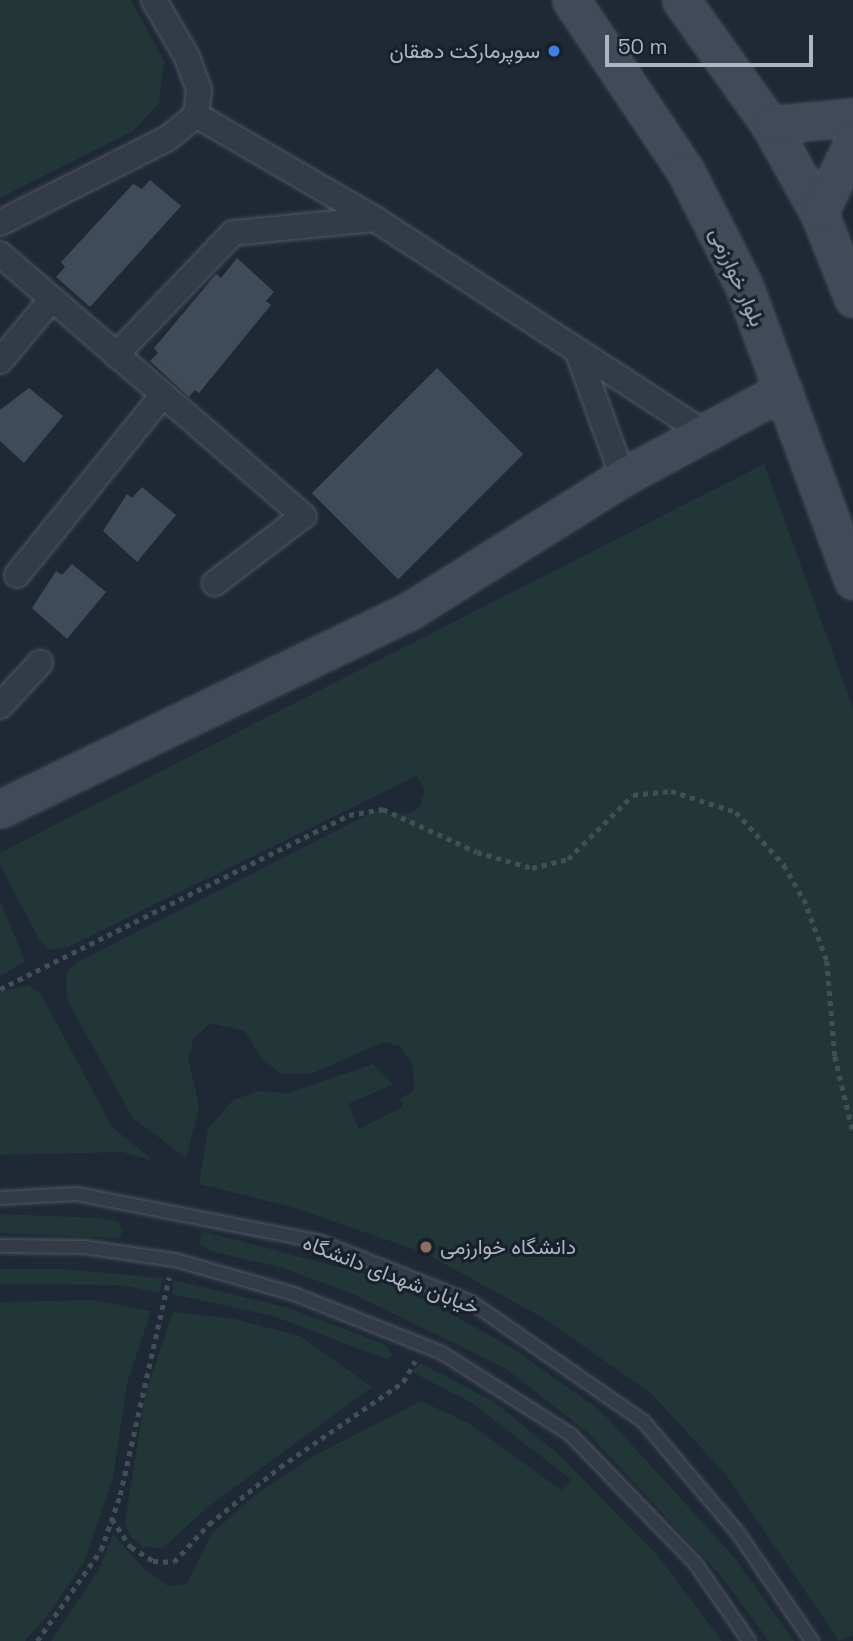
<!DOCTYPE html>
<html>
<head>
<meta charset="utf-8">
<style>
  body { margin:0 }
  #map { position:relative; width:853px; height:1641px; overflow:hidden; background:#1f2935; font-family:"Space Grotesk",Vazirmatn,sans-serif }
  div>[style] { position:absolute }
  [style*='--x'] { left:calc(var(--x)*1px); top:calc(var(--y)*1px); width:calc(var(--w)*1px); rotate:calc(var(--a)*1deg) }
  .green>* { inset:0; background:#223637 }
  .building>* { inset:0; background:#404b5a; transform-origin:0 0 }
  .path>* { height:4.5px; margin-top:-2.25px; transform-origin:0; background:repeating-linear-gradient(90deg,#3f5154 0 5px,transparent 0 10px) }
  .roads { filter:drop-shadow(0 0 2px #505864) drop-shadow(0 0 2px #505864) }
  .lane>* { height:12px; margin:-6px; padding:0 6px; transform-origin:6px; border-radius:6px; background:#333b46 }
  .street>* { height:24px; margin:-12px; padding:0 12px; transform-origin:12px; border-radius:12px; background:#333b46 }
  .secondary>* { height:35px; margin:-17.5px; padding:0 17.5px; transform-origin:17.5px; border-radius:17.5px; background:#414a59 }
  .dots>* { width:19px; height:19px; translate:-50% -50%; box-sizing:border-box; border:4px solid #18202a; border-radius:50% }
  span { translate:-50% -50%; white-space:nowrap; text-align:center; line-height:1.15; -webkit-text-stroke:6px #18202a; paint-order:stroke }
  .poi-label { font-size:21px; color:#adb5c3 }
  .right { translate:-100% -50%; text-align:right }
  .left { translate:0 -50%; text-align:left }
  .street-label { font-size:21px; color:#adb5c3 }
  .scale { position:absolute; left:605px; top:35px; width:208px; height:32px; box-sizing:border-box; border:4px solid #adb5c3; border-top:0; padding-left:9px; font-size:21px; line-height:24px; white-space:nowrap; color:#adb5c3; -webkit-text-stroke:5px #18202a; paint-order:stroke }
</style>
</head>
<body>
<div id="map">
  <div class="green">
    <i style="clip-path:polygon(0 0,131px 0,164px 61px,159px 103px,133px 131px,0 198px)"></i>
    <i style="clip-path:polygon(764px 464px,853px 708px,853px 1635px,839px 1641px,727px 1476px,652px 1394px,545px 1319px,425px 1253px,289px 1206px,199px 1184px,208px 1129px,233px 1100px,259px 1091px,288px 1093px,373px 1064px,393px 1084px,348px 1104px,359px 1129px,403px 1107px,400px 1099px,414px 1090px,413px 1065px,400px 1046px,383px 1042px,311px 1074px,281px 1074px,261px 1058px,245px 1031px,211px 1023px,194px 1038px,188px 1058px,199px 1106px,186px 1158px,133px 1118px,67px 1000px,66px 973px,76px 963px,375px 811px,408px 814px,420px 807px,425px 789px,416px 776px,68px 947px,50px 950px,39px 939px,0 865px,0 853px)"></i>
    <i style="clip-path:polygon(0 901px,25px 961px,0 976px)"></i>
    <i style="clip-path:polygon(28px 985px,41px 994px,112px 1127px,154px 1161px,122px 1152px,0 1155px,0 992px)"></i>
    <i style="clip-path:polygon(0 1214px,101px 1218px,119px 1222px,122px 1230px,120px 1238px,0 1233px)"></i>
    <i style="clip-path:polygon(202px 1231px,361px 1273px,426px 1300px,514px 1349px,601px 1411px,734px 1557px,794px 1641px,769px 1641px,720px 1575px,587px 1432px,505px 1368px,353px 1294px,283px 1268px,211px 1251px,199px 1244px)"></i>
    <i style="clip-path:polygon(0 1269px,62px 1269px,162px 1278px,160px 1293px,122px 1285px,0 1284px)"></i>
    <i style="clip-path:polygon(173px 1280px,289px 1308px,384px 1344px,393px 1356px,386px 1359px,273px 1316px,172px 1294px)"></i>
    <i style="clip-path:polygon(92px 1300px,151px 1311px,127px 1383px,113px 1478px,84px 1562px,50px 1612px,25px 1641px,0 1641px,0 1302px)"></i>
    <i style="clip-path:polygon(173px 1312px,235px 1319px,300px 1336px,372px 1387px,209px 1506px,163px 1548px,143px 1547px,130px 1536px,125px 1522px,146px 1392px)"></i>
    <i style="clip-path:polygon(420px 1363px,493px 1401px,558px 1454px,658px 1556px,722px 1641px,51px 1641px,100px 1568px,113px 1534px,143px 1568px,168px 1586px,187px 1584px,212px 1533px,254px 1496px,312px 1457px,421px 1401px,468px 1423px,561px 1490px,572px 1480px,472px 1403px,418px 1375px,413px 1371px)"></i>
  </div>
  <div class="building">
    <i style="clip-path:polygon(150px 180px,181px 206px,90px 307px,56px 277px,65px 267px,61px 262px,133px 184px,142px 189px)"></i>
    <i style="clip-path:polygon(237px 258px,274px 292px,266px 301px,271px 305px,199px 393px,195px 390px,189px 397px,150px 361px,158px 353px,154px 348px,216px 274px,221px 278px)"></i>
    <i style="left:437px;top:368px;width:122px;height:177px;rotate:45deg"></i>
    <i style="clip-path:polygon(29px 388px,63px 416px,24px 463px,0 441px,0 410px)"></i>
    <i style="clip-path:polygon(142px 487px,176px 515px,137px 562px,103px 531px,127px 494px,132px 498px)"></i>
    <i style="clip-path:polygon(72px 564px,106px 592px,67px 639px,32px 608px,56px 571px,62px 575px)"></i>
  </div>
  <div class="path">
    <i style="--x:0;--y:989;--w:390;--a:-26.5"></i>
    <i style="--x:349;--y:815;--w:35;--a:-10"></i>
    <i style="--x:383;--y:809;--w:103;--a:24.6"></i>
    <i style="--x:477;--y:852;--w:57;--a:16.2"></i>
    <i style="--x:532;--y:868;--w:37;--a:-14"></i>
    <i style="--x:568;--y:859;--w:91;--a:-44.6"></i>
    <i style="--x:633;--y:795;--w:38;--a:-6"></i>
    <i style="--x:671;--y:791;--w:68;--a:17.9"></i>
    <i style="--x:736;--y:812;--w:72;--a:47.8"></i>
    <i style="--x:784;--y:865;--w:39;--a:60"></i>
    <i style="--x:804;--y:899;--w:66;--a:69.6"></i>
    <i style="--x:827;--y:961;--w:95;--a:85.2"></i>
    <i style="--x:835;--y:1056;--w:78;--a:76.7"></i>
    <i style="--x:112;--y:1519;--w:34;--a:56"></i>
    <i style="--x:131;--y:1547;--w:26;--a:32"></i>
    <i style="--x:153;--y:1561;--w:21;--a:3"></i>
    <i style="--x:174;--y:1562;--w:52;--a:-47.4"></i>
    <i style="--x:209;--y:1524;--w:91;--a:-38.8"></i>
    <i style="--x:280;--y:1467;--w:150;--a:-34.6"></i>
    <i style="--x:403;--y:1382;--w:24;--a:-60"></i>
    <i style="--x:37;--y:1641;--w:111;--a:-54.9"></i>
    <i style="--x:101;--y:1550;--w:58;--a:-70.9"></i>
    <i style="--x:120;--y:1495;--w:223;--a:-77.3"></i>
  </div>
  <div class="roads">
    <div class="lane">
      <i style="--x:0;--y:1198;--w:77;--a:-3"></i>
      <i style="--x:77;--y:1194;--w:249;--a:11.1"></i>
      <i style="--x:321;--y:1242;--w:162;--a:21.8"></i>
      <i style="--x:471;--y:1302;--w:211;--a:34.7"></i>
      <i style="--x:644;--y:1422;--w:145;--a:49.7"></i>
      <i style="--x:738;--y:1533;--w:131;--a:55.6"></i>
      <i style="--x:0;--y:1246;--w:84;--a:0.7"></i>
      <i style="--x:84;--y:1247;--w:92;--a:8.1"></i>
      <i style="--x:175;--y:1260;--w:124;--a:15.9"></i>
      <i style="--x:294;--y:1294;--w:159;--a:21.7"></i>
      <i style="--x:442;--y:1353;--w:153;--a:32.4"></i>
      <i style="--x:571;--y:1435;--w:178;--a:45.9"></i>
      <i style="--x:695;--y:1563;--w:95;--a:55.3"></i>
    </div>
    <div class="street">
      <i style="--x:196;--y:115;--w:207;--a:30.2"></i>
      <i style="--x:0;--y:223;--w:188;--a:-26.8"></i>
      <i style="--x:168;--y:138;--w:36;--a:-39"></i>
      <i style="--x:196;--y:115;--w:25;--a:-83"></i>
      <i style="--x:199;--y:90;--w:35;--a:-110"></i>
      <i style="--x:187;--y:57;--w:66;--a:-120.1"></i>
      <i style="--x:0;--y:254;--w:401;--a:40.8"></i>
      <i style="--x:303;--y:516;--w:111;--a:142.7"></i>
      <i style="--x:578;--y:353;--w:132;--a:70.1"></i>
      <i style="--x:116;--y:355;--w:169;--a:-46.2"></i>
      <i style="--x:233;--y:233;--w:143;--a:-5.6"></i>
      <i style="--x:375;--y:219;--w:390;--a:33"></i>
      <i style="--x:0;--y:361;--w:81;--a:-50"></i>
      <i style="--x:17;--y:575;--w:232;--a:-51"></i>
      <i style="--x:0;--y:706;--w:59;--a:-47.1"></i>
    </div>
    <div class="secondary">
      <i style="--x:571;--y:0;--w:205;--a:56.2"></i>
      <i style="--x:685;--y:170;--w:130;--a:63"></i>
      <i style="--x:744;--y:286;--w:314;--a:69.7"></i>
      <i style="--x:681;--y:0;--w:153;--a:54.5"></i>
      <i style="--x:770;--y:125;--w:101;--a:60.9"></i>
      <i style="--x:819;--y:213;--w:92;--a:68.2"></i>
      <i style="--x:770;--y:125;--w:83;--a:-5.5"></i>
      <i style="--x:819;--y:213;--w:79;--a:-64.4"></i>
      <i style="--x:0;--y:809;--w:457;--a:-25.8"></i>
      <i style="--x:411;--y:610;--w:250;--a:-32.1"></i>
      <i style="--x:623;--y:477;--w:182;--a:-28.5"></i>
    </div>
  </div>
  <div class="dots">
    <i style="left:554px;top:51px;background:#3f7fe0"></i>
    <i style="left:426px;top:1247px;background:#8d6e63"></i>
  </div>
  <div class="poi-label">
    <span class="right" style="left:540px;top:51px">سوپرمارکت دهقان</span>
    <span class="left" style="left:440px;top:1247px">دانشگاه خوارزمی</span>
  </div>
  <div class="street-label">
    <span style="left:737px;top:277px;rotate:66deg">بلوار خوارزمی</span>
    <span style="left:391px;top:1275px;rotate:21deg">خیابان شهدای دانشگاه</span>
  </div>
  <div class="scale">50 m</div>
</div>
</body>
</html>
